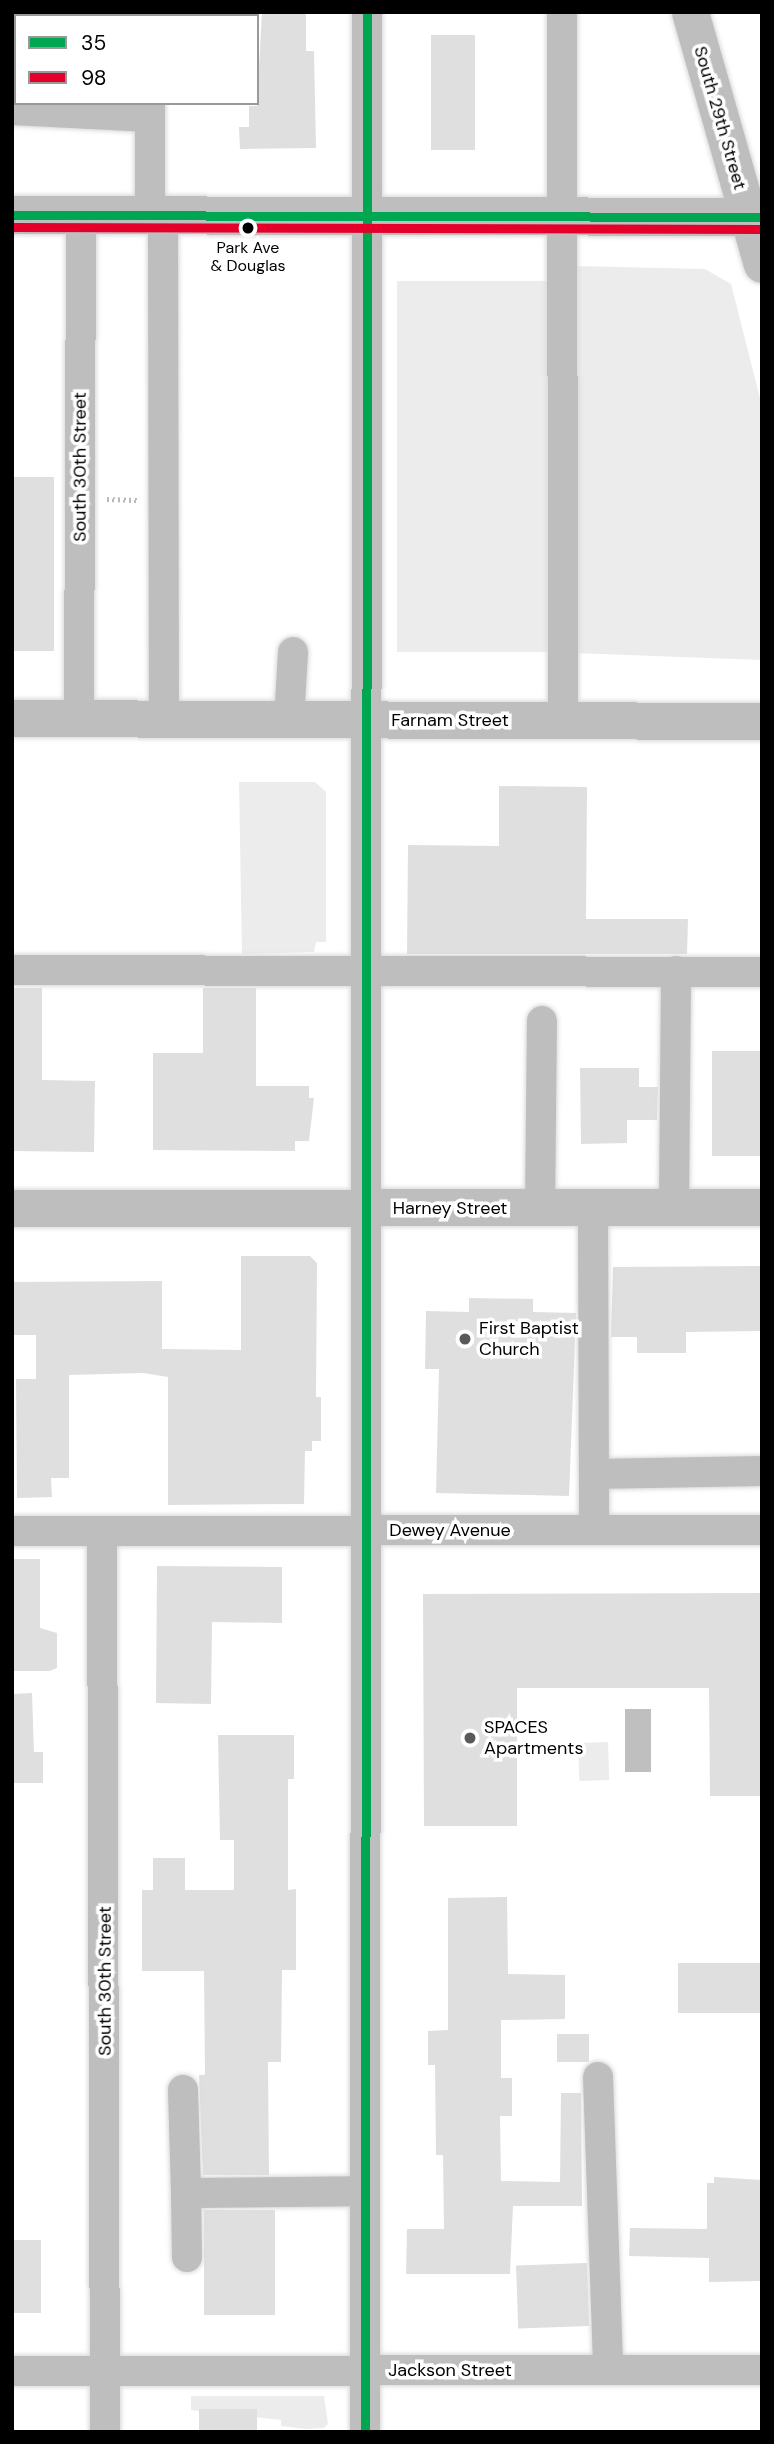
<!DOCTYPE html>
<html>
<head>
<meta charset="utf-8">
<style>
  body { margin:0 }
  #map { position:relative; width:774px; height:2444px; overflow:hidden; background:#fff; font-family:"DM Sans",sans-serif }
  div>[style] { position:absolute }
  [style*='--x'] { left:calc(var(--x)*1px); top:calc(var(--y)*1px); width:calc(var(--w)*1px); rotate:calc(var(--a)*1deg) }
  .green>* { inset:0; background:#ececec; transform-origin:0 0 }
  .water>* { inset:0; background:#bfbfbf; transform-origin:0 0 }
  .building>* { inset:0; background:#dfdfdf; transform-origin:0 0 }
  .path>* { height:4.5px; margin-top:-2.25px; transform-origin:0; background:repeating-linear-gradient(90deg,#b9b9b9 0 2px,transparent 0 5.5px) }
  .roads { filter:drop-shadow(0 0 2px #dbdbdb) drop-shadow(0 0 2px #dbdbdb) }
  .minor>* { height:30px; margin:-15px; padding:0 15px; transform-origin:15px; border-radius:15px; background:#bebebe }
  .major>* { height:37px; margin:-18.5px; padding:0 18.5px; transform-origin:18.5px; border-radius:18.5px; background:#bebebe }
  .highway>* { height:38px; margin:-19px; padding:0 19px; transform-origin:19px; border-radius:19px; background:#bebebe }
  .bus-1>* { height:9px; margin:-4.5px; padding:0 4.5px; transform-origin:4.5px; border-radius:4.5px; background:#00a651 }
  .bus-2>* { height:9px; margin:-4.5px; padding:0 4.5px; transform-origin:4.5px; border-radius:4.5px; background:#e4002b }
  .dots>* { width:19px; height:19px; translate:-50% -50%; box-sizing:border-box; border:4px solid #fff; border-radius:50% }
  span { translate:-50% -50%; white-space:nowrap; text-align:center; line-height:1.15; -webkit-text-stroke:7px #fff; paint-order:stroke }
  .bus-label { font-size:16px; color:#000 }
  .street-label { font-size:18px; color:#000 }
  .poi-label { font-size:18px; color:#000 }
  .left { translate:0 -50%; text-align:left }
  .frame { position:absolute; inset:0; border:14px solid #000; pointer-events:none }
  .legend { position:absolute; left:14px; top:14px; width:245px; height:91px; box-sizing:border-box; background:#fff; border:2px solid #999; margin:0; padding:9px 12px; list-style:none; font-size:21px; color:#000 }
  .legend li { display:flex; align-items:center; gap:14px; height:35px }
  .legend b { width:35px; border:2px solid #999 }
</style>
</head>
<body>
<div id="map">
  <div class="green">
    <i style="clip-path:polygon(574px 266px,705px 269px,731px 284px,762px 406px,762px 660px,575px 653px)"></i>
    <i style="left:397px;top:281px;width:157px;height:371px"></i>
    <i style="clip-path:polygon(239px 782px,315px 782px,326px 792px,326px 942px,316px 942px,314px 952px,242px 954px)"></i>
    <i style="left:608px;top:1742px;width:38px;height:30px;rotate:88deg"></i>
    <i style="clip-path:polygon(191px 2396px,324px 2396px,328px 2424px,324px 2428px,306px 2429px,281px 2426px,281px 2420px,191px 2410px)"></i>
  </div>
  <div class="water">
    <i style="left:625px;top:1709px;width:26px;height:63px"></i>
  </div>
  <div class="building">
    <i style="clip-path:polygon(262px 12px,306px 12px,306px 51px,314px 51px,316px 148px,240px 149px,239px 127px,249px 127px,249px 106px,257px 106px)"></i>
    <i style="left:431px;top:35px;width:44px;height:115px"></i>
    <i style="left:12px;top:477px;width:42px;height:174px"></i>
    <i style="clip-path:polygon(499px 786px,587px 787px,586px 919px,688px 919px,687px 954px,407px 954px,408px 845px,499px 846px)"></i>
    <i style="clip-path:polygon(12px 988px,42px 988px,42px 1080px,95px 1081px,94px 1152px,12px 1151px)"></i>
    <i style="clip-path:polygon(203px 988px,256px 988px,256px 1086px,309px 1086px,309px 1098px,314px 1098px,309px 1141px,295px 1141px,295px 1151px,153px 1150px,153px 1053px,203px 1053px)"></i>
    <i style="left:712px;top:1051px;width:50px;height:105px"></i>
    <i style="clip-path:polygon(580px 1068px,639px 1068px,639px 1087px,658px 1087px,657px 1120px,627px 1120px,627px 1143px,581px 1144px)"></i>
    <i style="clip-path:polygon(241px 1256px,310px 1256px,317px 1263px,316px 1397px,321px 1397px,321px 1441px,312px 1441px,312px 1451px,305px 1451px,304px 1504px,168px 1505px,168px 1377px,143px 1373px,69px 1375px,69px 1478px,51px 1478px,52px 1497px,17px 1498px,16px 1379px,36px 1379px,36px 1335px,12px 1335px,12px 1282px,162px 1281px,162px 1349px,241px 1350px)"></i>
    <i style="clip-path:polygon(762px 1266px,762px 1331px,686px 1332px,686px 1353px,637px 1353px,637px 1337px,611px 1337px,613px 1267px)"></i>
    <i style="clip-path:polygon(469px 1298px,533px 1299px,533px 1312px,576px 1313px,569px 1496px,436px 1493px,439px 1369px,425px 1369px,426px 1311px,469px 1312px)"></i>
    <i style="clip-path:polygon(12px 1559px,40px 1559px,40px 1628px,57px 1633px,57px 1668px,50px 1671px,12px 1671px)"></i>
    <i style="clip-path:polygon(157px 1566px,282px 1567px,282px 1623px,212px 1622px,211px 1704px,156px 1703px)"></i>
    <i style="clip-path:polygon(762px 1593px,762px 1796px,710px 1796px,709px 1688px,517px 1688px,517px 1826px,424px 1826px,423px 1594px)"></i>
    <i style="clip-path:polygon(32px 1693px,34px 1752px,43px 1752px,43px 1783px,12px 1783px,12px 1694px)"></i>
    <i style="clip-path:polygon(218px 1735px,294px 1735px,294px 1779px,288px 1779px,288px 1890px,296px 1889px,296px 1970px,282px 1970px,281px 2062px,268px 2062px,269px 2175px,203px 2175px,199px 2075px,205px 2075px,204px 1971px,142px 1971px,142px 1890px,153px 1890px,153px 1858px,185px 1858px,185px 1890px,234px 1890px,234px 1840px,220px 1840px)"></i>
    <i style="clip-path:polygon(507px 1897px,508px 1974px,565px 1975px,565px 2019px,501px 2020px,501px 2078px,512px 2078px,512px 2116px,500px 2116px,501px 2181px,560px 2182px,561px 2093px,581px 2093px,582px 2206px,513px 2206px,510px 2274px,406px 2274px,407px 2229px,444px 2229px,443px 2155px,436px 2155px,435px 2065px,428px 2065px,428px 2031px,448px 2030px,448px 1898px)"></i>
    <i style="left:678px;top:1963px;width:84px;height:50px"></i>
    <i style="left:557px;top:2034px;width:32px;height:28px"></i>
    <i style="clip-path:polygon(714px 2177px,762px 2180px,762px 2281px,709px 2282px,709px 2258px,629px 2256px,630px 2228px,707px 2229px,707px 2183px,714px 2183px)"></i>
    <i style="left:204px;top:2210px;width:71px;height:105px"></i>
    <i style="left:12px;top:2240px;width:29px;height:73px"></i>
    <i style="left:587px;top:2263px;width:63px;height:71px;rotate:88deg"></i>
    <i style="left:257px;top:2409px;width:23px;height:58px;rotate:90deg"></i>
  </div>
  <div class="path">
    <i style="--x:107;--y:499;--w:30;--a:2"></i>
  </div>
  <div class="roads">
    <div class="minor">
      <i style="--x:562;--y:12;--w:708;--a:89.92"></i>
      <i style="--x:151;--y:16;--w:4;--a:-90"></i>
      <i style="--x:12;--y:77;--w:4;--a:0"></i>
      <i style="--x:12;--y:110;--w:138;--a:2.9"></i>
      <i style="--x:150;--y:215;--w:112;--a:-90"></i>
      <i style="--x:163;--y:215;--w:504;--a:89.89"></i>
      <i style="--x:79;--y:718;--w:503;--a:-89.77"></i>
      <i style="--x:289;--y:720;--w:68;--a:-86.6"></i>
      <i style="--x:12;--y:970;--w:750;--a:0.15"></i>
      <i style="--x:674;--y:1206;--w:235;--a:-89.5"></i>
      <i style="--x:593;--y:1208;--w:322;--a:89.8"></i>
      <i style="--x:540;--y:1209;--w:188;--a:-89.4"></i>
      <i style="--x:594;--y:1474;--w:168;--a:-1"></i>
      <i style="--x:12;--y:1531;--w:750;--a:-0.08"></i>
      <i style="--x:102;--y:1531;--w:901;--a:89.81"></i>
      <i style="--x:598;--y:2077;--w:293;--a:88"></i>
      <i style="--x:183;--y:2090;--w:103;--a:88.3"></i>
      <i style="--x:187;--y:2257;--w:64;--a:-90.9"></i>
      <i style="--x:186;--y:2193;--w:179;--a:-0.6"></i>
      <i style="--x:12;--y:2371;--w:750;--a:-0.08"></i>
      <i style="--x:365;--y:2432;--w:2420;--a:-89.95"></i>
    </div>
    <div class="major">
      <i style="--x:690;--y:12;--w:262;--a:74.1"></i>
      <i style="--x:12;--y:718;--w:750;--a:0.23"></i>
      <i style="--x:12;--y:1208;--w:750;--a:-0.08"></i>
    </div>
    <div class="highway">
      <i style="--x:12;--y:215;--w:750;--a:0.15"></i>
    </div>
  </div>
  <div class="bus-1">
    <i style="--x:12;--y:215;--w:750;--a:0.15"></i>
    <i style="--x:365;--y:2432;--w:2420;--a:-89.95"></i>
  </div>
  <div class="bus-2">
    <i style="--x:12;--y:227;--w:750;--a:0.15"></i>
  </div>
  <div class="dots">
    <i style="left:248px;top:228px;background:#000"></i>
    <i style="left:465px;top:1339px;background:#595959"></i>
    <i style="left:470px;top:1738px;background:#595959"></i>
  </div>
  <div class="bus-label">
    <span style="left:248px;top:257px">Park Ave<br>&amp; Douglas</span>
  </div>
  <div class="street-label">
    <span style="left:720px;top:118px;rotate:74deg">South 29th Street</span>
    <span style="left:80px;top:467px;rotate:-90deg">South 30th Street</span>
    <span style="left:450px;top:720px">Farnam Street</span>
    <span style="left:450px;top:1208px">Harney Street</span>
    <span style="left:450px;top:1530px">Dewey Avenue</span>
    <span style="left:105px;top:1981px;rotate:-90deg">South 30th Street</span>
    <span style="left:450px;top:2370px">Jackson Street</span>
  </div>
  <div class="poi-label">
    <span class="left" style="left:479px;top:1339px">First Baptist<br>Church</span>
    <span class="left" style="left:484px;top:1738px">SPACES<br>Apartments</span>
  </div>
  <div class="frame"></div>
  <ul class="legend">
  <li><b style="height:9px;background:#00a651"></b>35</li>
  <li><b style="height:9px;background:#e4002b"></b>98</li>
  </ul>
</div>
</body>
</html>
